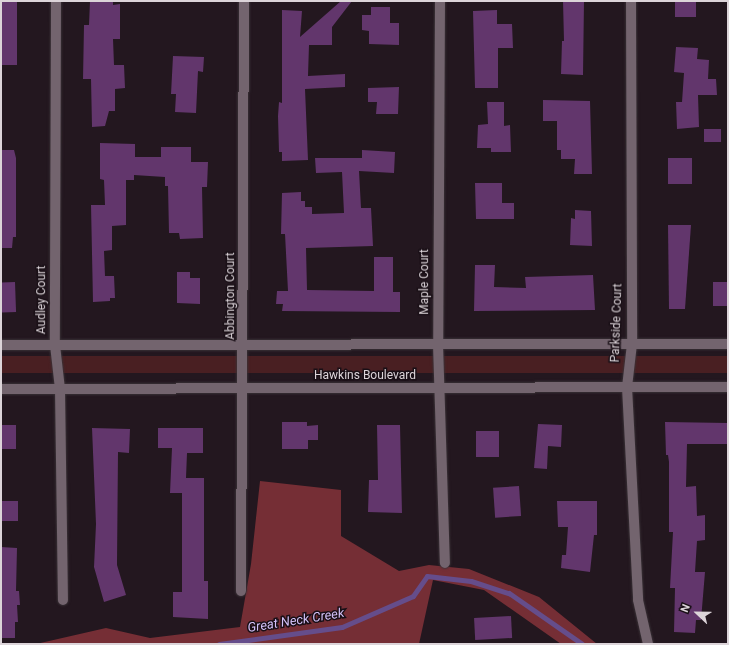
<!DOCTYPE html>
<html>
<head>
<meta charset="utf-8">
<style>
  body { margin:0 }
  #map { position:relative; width:729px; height:645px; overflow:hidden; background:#23171f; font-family:Roboto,sans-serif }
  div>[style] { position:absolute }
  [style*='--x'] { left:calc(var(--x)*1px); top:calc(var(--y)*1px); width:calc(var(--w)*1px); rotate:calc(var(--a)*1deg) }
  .green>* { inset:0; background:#491f22; transform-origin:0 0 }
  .forest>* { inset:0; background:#752e35 }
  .stream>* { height:5px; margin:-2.5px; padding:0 2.5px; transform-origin:2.5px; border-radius:2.5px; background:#654d8b }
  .building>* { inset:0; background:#62366c; transform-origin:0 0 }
  .roads { filter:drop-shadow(0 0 1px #3a3237) drop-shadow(0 0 1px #3a3237) }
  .minor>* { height:10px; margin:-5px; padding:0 5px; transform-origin:5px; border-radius:5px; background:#73646e }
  span { translate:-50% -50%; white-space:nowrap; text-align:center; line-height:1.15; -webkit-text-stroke:3px #190f16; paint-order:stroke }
  .street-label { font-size:12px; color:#dcd4d9 }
  .water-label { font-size:13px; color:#d4c1f8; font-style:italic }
  .frame { position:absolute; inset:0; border:2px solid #dcd4d9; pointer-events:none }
  .north { position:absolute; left:677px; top:593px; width:40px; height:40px; -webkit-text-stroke:3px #190f16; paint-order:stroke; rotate:292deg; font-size:11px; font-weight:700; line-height:16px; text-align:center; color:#dcd4d9 }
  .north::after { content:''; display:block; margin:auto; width:14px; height:18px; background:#dcd4d9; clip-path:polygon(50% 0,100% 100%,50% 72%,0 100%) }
</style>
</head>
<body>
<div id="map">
  <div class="green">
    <i style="left:728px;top:356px;width:17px;height:727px;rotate:90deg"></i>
  </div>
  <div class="forest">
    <i style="clip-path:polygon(260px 481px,341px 490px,341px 536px,399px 571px,429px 565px,469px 569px,539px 597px,597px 644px,561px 644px,484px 590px,433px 580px,419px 644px,36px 644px,106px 628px,150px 638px,240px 627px,251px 564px)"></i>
  </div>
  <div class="stream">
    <i style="--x:219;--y:644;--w:124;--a:-7.9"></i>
    <i style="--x:342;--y:627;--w:77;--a:-23.6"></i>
    <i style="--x:413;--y:596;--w:24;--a:-55"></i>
    <i style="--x:427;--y:576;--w:44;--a:6.5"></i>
    <i style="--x:471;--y:581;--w:40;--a:18"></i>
    <i style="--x:509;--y:593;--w:89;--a:34.9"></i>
  </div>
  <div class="building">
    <i style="left:1px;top:1px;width:16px;height:64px"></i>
    <i style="clip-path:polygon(90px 1px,113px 1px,113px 5px,120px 4px,120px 39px,113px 39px,114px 65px,124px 65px,125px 88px,115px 89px,115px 111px,109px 111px,105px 126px,92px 127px,91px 79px,83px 79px,84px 25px,89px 25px)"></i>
    <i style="clip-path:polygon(341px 1px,352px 1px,332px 27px,332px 45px,309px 45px,308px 76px,345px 74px,345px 87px,305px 89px,308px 160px,282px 161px,282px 152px,279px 152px,278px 116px,279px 102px,282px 103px,282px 10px,302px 11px,300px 37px)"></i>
    <i style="clip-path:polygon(563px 1px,584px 1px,583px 75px,561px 74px,562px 41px,564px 41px)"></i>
    <i style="left:675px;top:1px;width:21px;height:16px"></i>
    <i style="clip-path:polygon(371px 7px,390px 7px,390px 23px,399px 23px,399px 45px,369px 44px,369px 31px,362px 30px,362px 15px,371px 15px)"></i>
    <i style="clip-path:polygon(497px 10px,497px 24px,512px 24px,513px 48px,498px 48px,498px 88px,475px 88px,473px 11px)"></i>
    <i style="clip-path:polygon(676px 47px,698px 48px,697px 59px,709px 60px,708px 79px,716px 79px,717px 95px,698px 95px,699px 127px,677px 129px,676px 102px,682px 102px,684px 73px,674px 72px)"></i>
    <i style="clip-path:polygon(173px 56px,204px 57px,203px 72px,198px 71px,196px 113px,175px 112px,176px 94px,171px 94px)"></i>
    <i style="clip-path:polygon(399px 87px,398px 114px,376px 114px,377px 102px,368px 102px,368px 88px)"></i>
    <i style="clip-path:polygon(543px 100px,590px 101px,592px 174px,574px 174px,575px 159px,561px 159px,561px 150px,557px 150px,557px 121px,543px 121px)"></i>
    <i style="clip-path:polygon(487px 102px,504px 102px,504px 126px,510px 125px,511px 152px,491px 152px,491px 148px,477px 148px,478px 125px,488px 124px)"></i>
    <i style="left:704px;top:129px;width:17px;height:13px"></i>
    <i style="clip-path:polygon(100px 143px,135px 144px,135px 157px,161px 157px,161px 147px,191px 147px,191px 162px,208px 162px,207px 187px,202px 187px,203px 238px,180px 239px,179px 233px,169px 233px,168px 186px,165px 186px,165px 177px,134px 175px,134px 180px,126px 180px,126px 225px,112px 226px,112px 250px,104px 251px,105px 276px,114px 276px,115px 298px,110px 298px,110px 301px,93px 302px,91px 205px,105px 205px,104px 180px,100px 179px)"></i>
    <i style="clip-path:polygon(1px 150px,14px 150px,16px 158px,16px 237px,13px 237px,12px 248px,1px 248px)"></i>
    <i style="clip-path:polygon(362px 150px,395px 152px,394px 173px,359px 171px,361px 208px,371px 208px,373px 246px,306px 248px,307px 290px,374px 291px,374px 257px,393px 257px,393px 292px,400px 292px,400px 312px,282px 311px,283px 304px,276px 304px,277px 291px,288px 291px,285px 234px,281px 234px,282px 193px,301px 192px,301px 201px,305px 201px,305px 207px,312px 207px,312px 214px,344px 213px,342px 172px,316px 173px,315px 158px,362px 158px)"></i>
    <i style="left:668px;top:158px;width:24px;height:26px"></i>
    <i style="clip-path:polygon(475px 183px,502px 183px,502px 203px,514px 203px,514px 219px,476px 219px)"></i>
    <i style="clip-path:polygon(575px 210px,591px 211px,592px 246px,570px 245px,571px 218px,575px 219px)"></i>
    <i style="clip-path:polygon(668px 225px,691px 225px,685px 309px,669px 309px)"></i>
    <i style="clip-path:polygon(475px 265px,495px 265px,494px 287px,526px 288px,525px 277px,593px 275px,595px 310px,474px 311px)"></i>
    <i style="clip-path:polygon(177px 272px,190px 272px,190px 278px,200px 278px,200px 304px,177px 303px)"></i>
    <i style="left:15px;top:282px;width:30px;height:14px;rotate:88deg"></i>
    <i style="left:713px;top:282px;width:15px;height:24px"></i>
    <i style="clip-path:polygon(282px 422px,307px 422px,307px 426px,318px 425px,318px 440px,308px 440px,308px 449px,282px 449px)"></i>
    <i style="clip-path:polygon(665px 422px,728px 423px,728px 444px,687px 444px,686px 487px,696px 486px,697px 516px,705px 515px,705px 540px,697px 541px,695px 572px,705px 572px,701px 620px,696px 620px,695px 633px,674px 632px,675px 588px,670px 588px,673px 532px,669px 532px,669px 462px,668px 455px,666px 455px)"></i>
    <i style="clip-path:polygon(538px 424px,562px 425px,561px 447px,548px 446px,547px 469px,534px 468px)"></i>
    <i style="left:1px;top:425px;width:15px;height:24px"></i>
    <i style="clip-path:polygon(377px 425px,400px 425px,402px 513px,368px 512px,369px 480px,378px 480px)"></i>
    <i style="clip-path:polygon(92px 428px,130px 429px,129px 453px,118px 452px,117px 565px,126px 595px,104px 602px,94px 567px,96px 524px)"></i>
    <i style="clip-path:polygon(158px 428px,203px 428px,203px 453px,187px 453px,186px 478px,204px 478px,204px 581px,208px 581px,208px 619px,173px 617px,173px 592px,182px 592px,182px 493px,170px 493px,172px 448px,158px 448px)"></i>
    <i style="left:476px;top:431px;width:23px;height:26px"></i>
    <i style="left:519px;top:486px;width:30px;height:26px;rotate:86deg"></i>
    <i style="left:1px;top:501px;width:17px;height:20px"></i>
    <i style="clip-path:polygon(557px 501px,597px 501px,597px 535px,594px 535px,590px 572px,561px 568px,562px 555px,566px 555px,568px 527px,558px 527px)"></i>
    <i style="clip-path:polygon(1px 547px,17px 548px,16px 591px,19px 591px,20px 605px,17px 605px,18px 622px,15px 622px,15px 638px,1px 638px)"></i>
    <i style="left:511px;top:616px;width:22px;height:37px;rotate:87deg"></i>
  </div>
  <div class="roads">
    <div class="minor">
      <i style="--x:56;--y:1;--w:344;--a:90.2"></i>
      <i style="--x:55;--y:345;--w:44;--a:83.5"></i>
      <i style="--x:60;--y:389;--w:211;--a:89.2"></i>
      <i style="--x:440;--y:1;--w:343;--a:90.3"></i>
      <i style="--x:438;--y:344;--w:219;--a:88.2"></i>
      <i style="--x:631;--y:1;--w:343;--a:89.8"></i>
      <i style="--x:632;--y:344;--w:43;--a:96.6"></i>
      <i style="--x:627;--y:387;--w:213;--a:87"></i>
      <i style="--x:638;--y:600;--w:45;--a:77.2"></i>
      <i style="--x:1;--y:345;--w:727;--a:-0.08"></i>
      <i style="--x:1;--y:389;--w:727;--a:-0.16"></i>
      <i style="--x:241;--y:591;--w:590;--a:-89.71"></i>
    </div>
  </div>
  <div class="street-label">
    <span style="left:425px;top:282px;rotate:-90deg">Maple Court</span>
    <span style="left:231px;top:296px;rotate:-90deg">Abbington Court</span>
    <span style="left:42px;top:300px;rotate:-90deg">Audley Court</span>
    <span style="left:617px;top:323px;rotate:-88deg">Parkside Court</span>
    <span style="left:365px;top:376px">Hawkins Boulevard</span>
  </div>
  <div class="water-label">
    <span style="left:296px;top:621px;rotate:-9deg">Great Neck Creek</span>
  </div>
  <div class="frame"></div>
  <div class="north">N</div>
</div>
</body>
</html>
